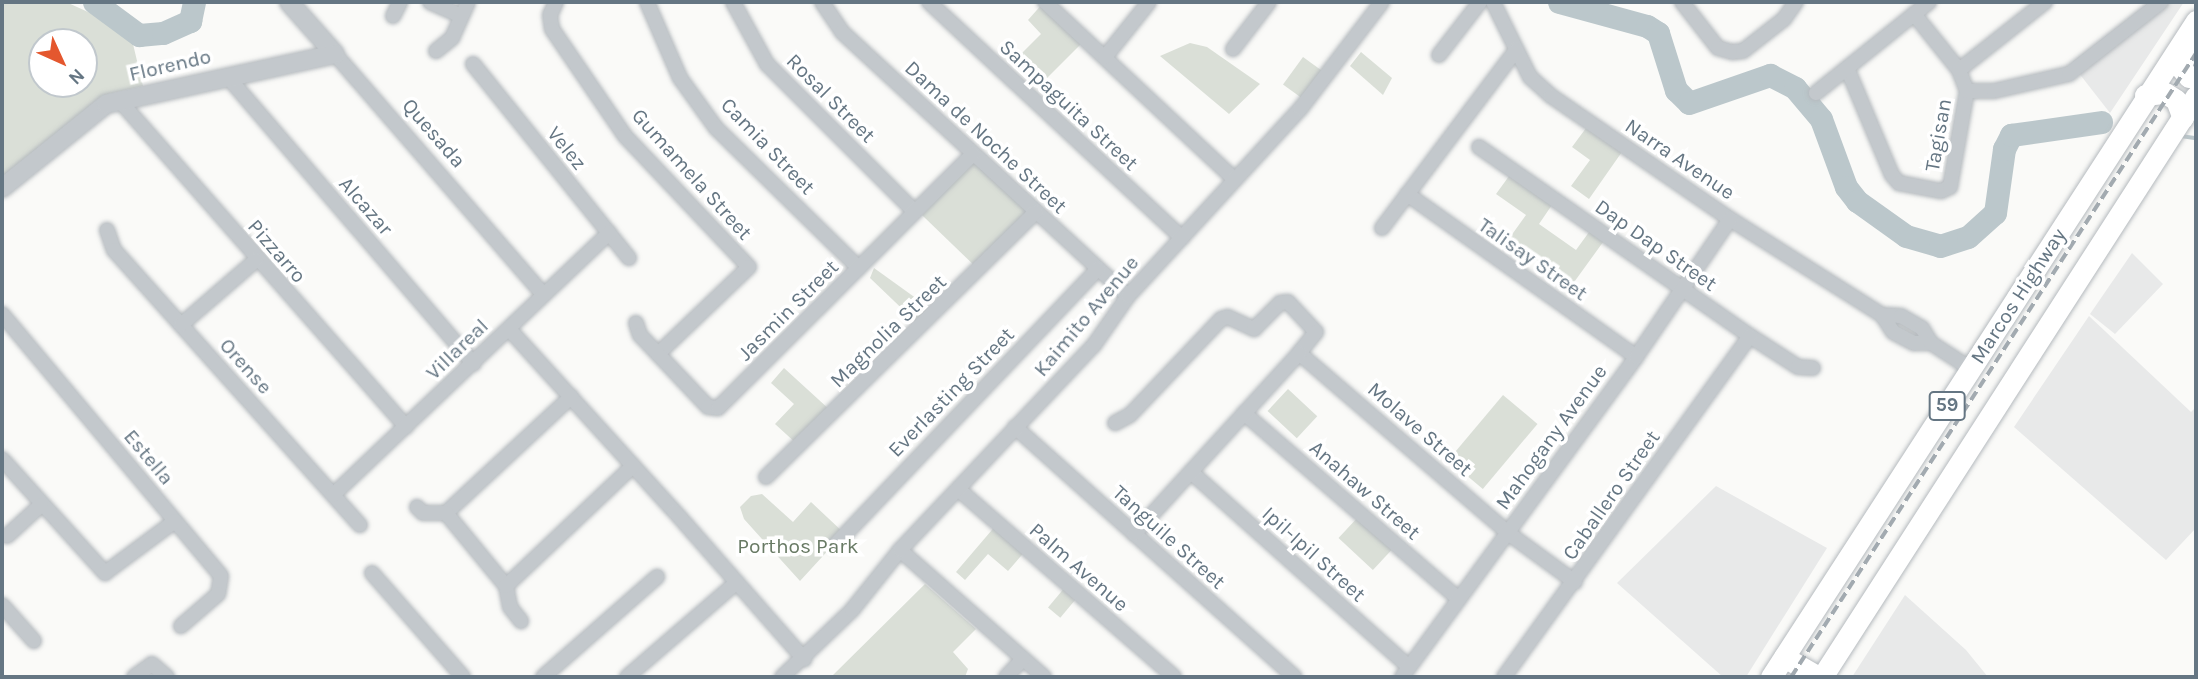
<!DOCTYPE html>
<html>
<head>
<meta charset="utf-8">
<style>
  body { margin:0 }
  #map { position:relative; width:2198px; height:679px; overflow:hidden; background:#fafaf8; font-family:Karla,sans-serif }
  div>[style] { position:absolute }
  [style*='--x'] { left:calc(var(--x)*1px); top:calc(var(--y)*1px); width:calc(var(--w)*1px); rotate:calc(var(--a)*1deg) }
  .built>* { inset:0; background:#e8e9e9 }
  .green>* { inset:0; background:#dadfd7; transform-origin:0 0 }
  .stream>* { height:3.5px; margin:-1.75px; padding:0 1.75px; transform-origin:1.75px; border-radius:1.75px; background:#bbc7cb }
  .river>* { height:23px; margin:-11.5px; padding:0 11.5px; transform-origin:11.5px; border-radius:11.5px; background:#bbc7cb }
  .roads { filter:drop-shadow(0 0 2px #b5babe) drop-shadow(0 0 2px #b5babe) }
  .minor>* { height:14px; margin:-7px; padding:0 7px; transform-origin:7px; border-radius:7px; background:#c3c8cc }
  .tertiary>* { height:18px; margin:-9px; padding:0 9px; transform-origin:9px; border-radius:9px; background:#c3c8cc }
  .primary>* { height:21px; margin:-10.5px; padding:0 10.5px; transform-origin:10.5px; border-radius:10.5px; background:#fff }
  .rail>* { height:3.5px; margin-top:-1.75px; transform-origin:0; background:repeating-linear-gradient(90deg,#a2aab0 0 10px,transparent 0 15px) }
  span { translate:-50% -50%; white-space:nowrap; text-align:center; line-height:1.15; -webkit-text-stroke:7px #fff; paint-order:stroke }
  .shield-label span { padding:2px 5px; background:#fff; border:2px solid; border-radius:5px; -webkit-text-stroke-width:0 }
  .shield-label { font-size:19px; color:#657683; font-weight:700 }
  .street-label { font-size:21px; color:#657683 }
  .park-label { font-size:21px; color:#687a64 }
  .frame { position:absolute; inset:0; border:4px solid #657683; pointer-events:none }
  .north { position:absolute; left:28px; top:28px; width:70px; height:70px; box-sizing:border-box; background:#fff; border:2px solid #c1c8cd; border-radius:50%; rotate:135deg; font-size:19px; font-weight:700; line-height:28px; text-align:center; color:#657683 }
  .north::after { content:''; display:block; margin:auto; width:24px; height:32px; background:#e4572e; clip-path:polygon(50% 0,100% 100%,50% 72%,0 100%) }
</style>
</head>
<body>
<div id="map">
  <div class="built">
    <i style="clip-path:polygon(2150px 2px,2184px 2px,2110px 113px,2071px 63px)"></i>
    <i style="clip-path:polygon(2132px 253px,2163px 284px,2115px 334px,2090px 314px)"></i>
    <i style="clip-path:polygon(2089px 316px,2191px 412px,2196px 407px,2196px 528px,2166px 560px,2014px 427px)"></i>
    <i style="clip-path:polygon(1716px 486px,1827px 548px,1746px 677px,1723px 677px,1617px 583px)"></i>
    <i style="clip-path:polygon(1905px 595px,1966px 650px,1988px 677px,1852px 677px)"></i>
  </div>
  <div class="green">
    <i style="clip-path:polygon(evenodd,2px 2px,66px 2px,108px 21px,133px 44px,143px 86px,108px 94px,2px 178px,2px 2px,42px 42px,84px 42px,84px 84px,42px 84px,42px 42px)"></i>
    <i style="clip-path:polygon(1044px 2px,1086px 39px,1045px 80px,1019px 56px,1041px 34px,1028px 20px)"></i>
    <i style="clip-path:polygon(1190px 43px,1207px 47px,1260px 84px,1229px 114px,1160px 56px)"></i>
    <i style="clip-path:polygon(1361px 52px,1392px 78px,1383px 95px,1350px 66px)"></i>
    <i style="left:1303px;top:57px;width:26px;height:34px;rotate:36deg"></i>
    <i style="clip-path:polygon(1589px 124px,1624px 149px,1589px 199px,1571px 186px,1590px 160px,1572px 147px)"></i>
    <i style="left:974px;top:161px;width:74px;height:75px;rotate:44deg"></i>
    <i style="clip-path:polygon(1512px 172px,1554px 202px,1539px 224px,1576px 250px,1592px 228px,1606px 238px,1572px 285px,1508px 240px,1526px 215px,1496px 194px)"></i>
    <i style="clip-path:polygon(874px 268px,931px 309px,917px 323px,870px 278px)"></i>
    <i style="clip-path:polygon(784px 368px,830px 410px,798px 445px,775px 424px,794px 404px,771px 383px)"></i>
    <i style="left:1288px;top:389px;width:40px;height:30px;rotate:43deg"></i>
    <i style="left:1503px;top:395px;width:45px;height:85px;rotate:40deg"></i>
    <i style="clip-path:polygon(762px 494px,793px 522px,811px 502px,844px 533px,800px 581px,744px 519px,740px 507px,751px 496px)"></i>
    <i style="left:1359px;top:516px;width:47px;height:30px;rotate:43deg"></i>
    <i style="clip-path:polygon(997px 524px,1027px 549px,1008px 571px,988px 554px,965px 580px,956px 572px)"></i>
    <i style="clip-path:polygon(925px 584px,976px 629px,953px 652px,968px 669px,965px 677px,831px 677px)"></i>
    <i style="left:1066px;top:586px;width:16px;height:28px;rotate:40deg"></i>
  </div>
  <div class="stream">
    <i style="--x:2181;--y:136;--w:15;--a:8"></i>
  </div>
  <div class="river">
    <i style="--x:94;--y:2;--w:56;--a:36.3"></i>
    <i style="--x:139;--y:35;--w:24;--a:-5"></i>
    <i style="--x:163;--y:33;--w:30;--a:-24"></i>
    <i style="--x:190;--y:21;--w:19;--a:-78"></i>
    <i style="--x:1559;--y:2;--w:91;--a:15.3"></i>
    <i style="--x:1647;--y:26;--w:13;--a:32"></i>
    <i style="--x:1658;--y:33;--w:60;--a:72.5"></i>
    <i style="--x:1676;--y:90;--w:18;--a:45"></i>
    <i style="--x:1689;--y:103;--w:86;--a:-19.1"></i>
    <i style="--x:1770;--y:75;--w:28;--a:27"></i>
    <i style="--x:1795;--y:88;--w:40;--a:50"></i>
    <i style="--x:1821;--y:119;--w:72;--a:69.8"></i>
    <i style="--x:1846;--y:187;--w:18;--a:52"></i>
    <i style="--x:1857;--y:201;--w:60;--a:35.5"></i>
    <i style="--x:1906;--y:236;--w:35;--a:16"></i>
    <i style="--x:1940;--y:246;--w:29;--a:-18"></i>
    <i style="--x:1968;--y:237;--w:36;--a:-42"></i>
    <i style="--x:1995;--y:213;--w:65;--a:-82"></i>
    <i style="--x:2004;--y:149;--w:16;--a:-63"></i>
    <i style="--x:2011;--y:135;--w:91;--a:-8.2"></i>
  </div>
  <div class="roads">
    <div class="minor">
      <i style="--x:430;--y:2;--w:34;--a:24"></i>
      <i style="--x:556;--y:2;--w:14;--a:115"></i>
      <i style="--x:550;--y:15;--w:14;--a:82"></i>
      <i style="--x:552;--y:29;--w:130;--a:55.7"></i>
      <i style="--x:625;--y:136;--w:180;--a:46.6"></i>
      <i style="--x:749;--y:267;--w:126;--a:136.3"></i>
      <i style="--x:647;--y:2;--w:83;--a:66.5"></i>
      <i style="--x:680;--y:78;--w:62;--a:54.2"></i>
      <i style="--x:716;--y:128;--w:200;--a:44.4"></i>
      <i style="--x:733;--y:2;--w:71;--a:61.3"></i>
      <i style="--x:767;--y:64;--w:209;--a:45"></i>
      <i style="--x:822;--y:2;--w:36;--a:56"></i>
      <i style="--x:842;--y:32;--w:389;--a:42.7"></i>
      <i style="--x:929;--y:2;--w:346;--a:43"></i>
      <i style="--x:1045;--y:2;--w:260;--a:43.1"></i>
      <i style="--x:1493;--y:2;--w:84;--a:63.7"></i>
      <i style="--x:1530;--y:77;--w:28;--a:42"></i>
      <i style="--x:1551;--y:96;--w:217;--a:34.5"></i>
      <i style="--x:1730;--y:219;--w:180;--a:32.3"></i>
      <i style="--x:1882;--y:315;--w:20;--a:57"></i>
      <i style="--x:1893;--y:332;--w:24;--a:28"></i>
      <i style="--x:1914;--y:343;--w:17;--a:0"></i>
      <i style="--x:1682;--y:2;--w:58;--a:52"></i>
      <i style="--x:1718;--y:48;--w:15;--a:16"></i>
      <i style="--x:1732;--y:52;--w:11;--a:-5"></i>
      <i style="--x:1743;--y:51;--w:52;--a:-38"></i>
      <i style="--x:1784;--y:19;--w:21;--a:-55"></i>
      <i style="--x:393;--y:16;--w:16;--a:-63"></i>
      <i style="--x:1233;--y:49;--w:59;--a:-52.5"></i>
      <i style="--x:436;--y:51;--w:21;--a:-39"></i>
      <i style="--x:452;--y:38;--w:39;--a:-66"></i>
      <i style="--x:335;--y:54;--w:318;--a:49.1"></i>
      <i style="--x:1439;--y:55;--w:67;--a:-52.3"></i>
      <i style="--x:1105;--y:57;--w:70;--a:-51.3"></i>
      <i style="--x:473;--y:64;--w:249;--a:51.2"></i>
      <i style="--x:1847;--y:68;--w:116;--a:67.2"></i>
      <i style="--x:1892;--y:175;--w:11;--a:49"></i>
      <i style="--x:1899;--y:183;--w:43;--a:10.8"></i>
      <i style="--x:1941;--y:191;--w:10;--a:-24"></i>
      <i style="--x:1950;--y:187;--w:97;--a:-80"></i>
      <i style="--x:1967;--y:91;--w:22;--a:-111"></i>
      <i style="--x:1959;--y:70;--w:72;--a:-128.8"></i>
      <i style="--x:1959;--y:70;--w:110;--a:-38.3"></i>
      <i style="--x:227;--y:76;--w:379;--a:49.4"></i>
      <i style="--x:1967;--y:91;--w:27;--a:0"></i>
      <i style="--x:1994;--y:91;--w:77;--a:-12.8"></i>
      <i style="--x:2069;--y:74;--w:117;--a:-38"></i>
      <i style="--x:1816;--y:93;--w:145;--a:-38.8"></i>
      <i style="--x:119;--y:100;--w:435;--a:48.7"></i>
      <i style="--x:1479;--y:147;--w:330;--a:34.9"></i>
      <i style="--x:1750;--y:336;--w:57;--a:32.9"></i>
      <i style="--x:1798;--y:367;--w:15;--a:4"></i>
      <i style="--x:1407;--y:194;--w:281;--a:35.4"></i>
      <i style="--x:1382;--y:228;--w:223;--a:-53"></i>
      <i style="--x:107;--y:230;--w:21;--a:71"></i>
      <i style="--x:114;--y:250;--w:369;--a:48.2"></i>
      <i style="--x:2;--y:314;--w:341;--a:50.1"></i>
      <i style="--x:221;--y:576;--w:18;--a:99"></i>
      <i style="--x:218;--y:594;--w:49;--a:139.1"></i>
      <i style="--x:1882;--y:315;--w:19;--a:3"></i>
      <i style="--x:1901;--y:316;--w:24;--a:30"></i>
      <i style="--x:1922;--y:328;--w:17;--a:59"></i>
      <i style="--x:1931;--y:343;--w:48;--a:33"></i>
      <i style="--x:636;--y:323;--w:13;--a:72"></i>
      <i style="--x:640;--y:335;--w:99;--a:46.6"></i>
      <i style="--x:708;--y:407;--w:10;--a:6"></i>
      <i style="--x:718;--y:408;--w:360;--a:-44.9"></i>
      <i style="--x:181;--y:325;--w:99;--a:-40.9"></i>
      <i style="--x:509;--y:329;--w:244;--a:47.8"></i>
      <i style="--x:1244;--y:413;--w:284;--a:40.9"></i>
      <i style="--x:1115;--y:423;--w:17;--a:-28"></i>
      <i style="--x:1130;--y:415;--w:132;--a:-46.5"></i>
      <i style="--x:1221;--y:319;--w:7;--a:-16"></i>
      <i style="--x:1228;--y:317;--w:29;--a:25"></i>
      <i style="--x:1254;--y:329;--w:37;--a:-45"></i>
      <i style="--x:1280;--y:303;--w:8;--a:-7"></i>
      <i style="--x:1288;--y:302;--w:41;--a:47"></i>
      <i style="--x:1316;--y:332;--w:27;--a:129"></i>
      <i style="--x:1299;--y:353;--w:276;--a:40.7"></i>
      <i style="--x:1508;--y:533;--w:83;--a:36.2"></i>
      <i style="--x:1015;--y:427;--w:375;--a:41.8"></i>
      <i style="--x:2;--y:459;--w:154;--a:47.9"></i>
      <i style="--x:105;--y:573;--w:87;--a:-36.6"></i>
      <i style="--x:1191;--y:472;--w:292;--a:41.8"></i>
      <i style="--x:766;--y:477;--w:378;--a:-44.5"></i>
      <i style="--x:958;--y:489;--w:286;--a:41"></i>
      <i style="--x:333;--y:495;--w:381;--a:-43.5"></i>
      <i style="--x:417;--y:507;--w:8;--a:45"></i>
      <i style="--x:423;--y:513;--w:23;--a:0"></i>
      <i style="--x:675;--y:512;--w:196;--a:48.7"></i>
      <i style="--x:446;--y:513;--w:171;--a:-42.9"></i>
      <i style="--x:446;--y:513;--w:94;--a:50.6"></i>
      <i style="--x:506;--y:586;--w:21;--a:79"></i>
      <i style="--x:510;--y:607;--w:18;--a:52"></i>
      <i style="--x:1134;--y:534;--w:245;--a:-47.6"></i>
      <i style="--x:7;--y:536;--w:46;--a:-42.4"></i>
      <i style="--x:835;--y:545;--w:381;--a:-46.4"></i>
      <i style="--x:900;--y:550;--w:192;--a:41.4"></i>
      <i style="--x:372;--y:573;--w:138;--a:48.8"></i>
      <i style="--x:506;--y:586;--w:175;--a:-43.4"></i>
      <i style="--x:2;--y:605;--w:48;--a:48.4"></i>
      <i style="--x:134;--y:677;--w:22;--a:-36"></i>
      <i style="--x:152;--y:664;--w:20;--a:41"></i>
      <i style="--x:543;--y:677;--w:152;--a:-41.3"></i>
      <i style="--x:627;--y:677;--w:145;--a:-40.8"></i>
      <i style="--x:782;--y:677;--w:97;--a:-43.7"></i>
      <i style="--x:852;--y:610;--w:77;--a:-51.3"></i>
      <i style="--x:900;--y:550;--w:282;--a:-46.6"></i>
      <i style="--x:1094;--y:345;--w:60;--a:-55.2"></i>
      <i style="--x:1128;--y:296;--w:255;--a:-47.4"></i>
      <i style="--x:1301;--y:108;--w:133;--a:-52.6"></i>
      <i style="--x:1006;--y:677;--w:25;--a:-47"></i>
      <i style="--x:1402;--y:677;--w:396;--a:-53.8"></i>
      <i style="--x:1636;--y:357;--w:167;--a:-55.7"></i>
      <i style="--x:1504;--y:677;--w:420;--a:-54.2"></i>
    </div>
    <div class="tertiary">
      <i style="--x:289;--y:2;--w:69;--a:48.5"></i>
      <i style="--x:2;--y:188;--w:134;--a:-38.9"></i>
      <i style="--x:106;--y:104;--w:234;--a:-12.3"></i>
    </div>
    <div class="primary">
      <i style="--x:2191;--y:43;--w:26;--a:115"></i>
      <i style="--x:2180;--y:67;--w:13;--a:48"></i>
      <i style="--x:2189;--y:77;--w:7;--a:0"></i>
      <i style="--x:2145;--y:95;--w:20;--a:-6"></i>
      <i style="--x:2165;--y:93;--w:13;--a:32"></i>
      <i style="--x:2176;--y:100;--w:19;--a:69"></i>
      <i style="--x:1784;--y:657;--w:39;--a:30"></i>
      <i style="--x:1771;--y:677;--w:782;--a:-57.06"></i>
      <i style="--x:1822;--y:677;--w:691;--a:-57.23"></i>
    </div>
  </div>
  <div class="rail">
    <i style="--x:1791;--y:677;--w:744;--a:-57.01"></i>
  </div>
  <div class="shield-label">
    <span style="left:1947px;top:406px">59</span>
  </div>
  <div class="street-label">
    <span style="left:170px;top:65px;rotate:-13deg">Florendo</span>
    <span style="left:831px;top:98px;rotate:45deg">Rosal Street</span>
    <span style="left:1069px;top:105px;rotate:43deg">Sampaguita Street</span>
    <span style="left:434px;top:133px;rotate:49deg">Quesada</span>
    <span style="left:1938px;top:135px;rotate:-80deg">Tagisan</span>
    <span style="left:986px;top:137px;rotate:43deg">Dama de Noche Street</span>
    <span style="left:768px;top:146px;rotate:46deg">Camia Street</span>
    <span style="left:567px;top:148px;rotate:51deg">Velez</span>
    <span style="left:1680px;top:159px;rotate:34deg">Narra Avenue</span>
    <span style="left:692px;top:174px;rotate:48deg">Gumamela Street</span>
    <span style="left:366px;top:206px;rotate:49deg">Alcazar</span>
    <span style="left:1656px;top:245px;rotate:35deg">Dap Dap Street</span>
    <span style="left:277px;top:251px;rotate:49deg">Pizzarro</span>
    <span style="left:1533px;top:259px;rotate:35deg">Talisay Street</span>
    <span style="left:2018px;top:296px;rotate:-57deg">Marcos Highway</span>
    <span style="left:788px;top:310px;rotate:-45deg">Jasmin Street</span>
    <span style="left:1086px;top:316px;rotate:-50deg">Kaimito Avenue</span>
    <span style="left:888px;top:331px;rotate:-44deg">Magnolia Street</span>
    <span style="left:457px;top:349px;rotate:-44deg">Villareal</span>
    <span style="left:246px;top:366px;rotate:48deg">Orense</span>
    <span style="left:951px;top:392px;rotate:-46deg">Everlasting Street</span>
    <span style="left:1420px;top:429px;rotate:41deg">Molave Street</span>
    <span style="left:1551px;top:437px;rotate:-54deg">Mahogany Avenue</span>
    <span style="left:149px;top:457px;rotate:50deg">Estella</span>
    <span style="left:1365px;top:490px;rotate:41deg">Anahaw Street</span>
    <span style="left:1611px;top:495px;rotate:-55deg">Caballero Street</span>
    <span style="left:1169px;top:537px;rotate:42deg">Tanguile Street</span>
    <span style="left:1314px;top:554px;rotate:42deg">Ipil-Ipil Street</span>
    <span style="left:1079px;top:567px;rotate:41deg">Palm Avenue</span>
  </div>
  <div class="park-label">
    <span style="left:798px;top:546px">Porthos Park</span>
  </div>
  <div class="frame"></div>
  <div class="north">N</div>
</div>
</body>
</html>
